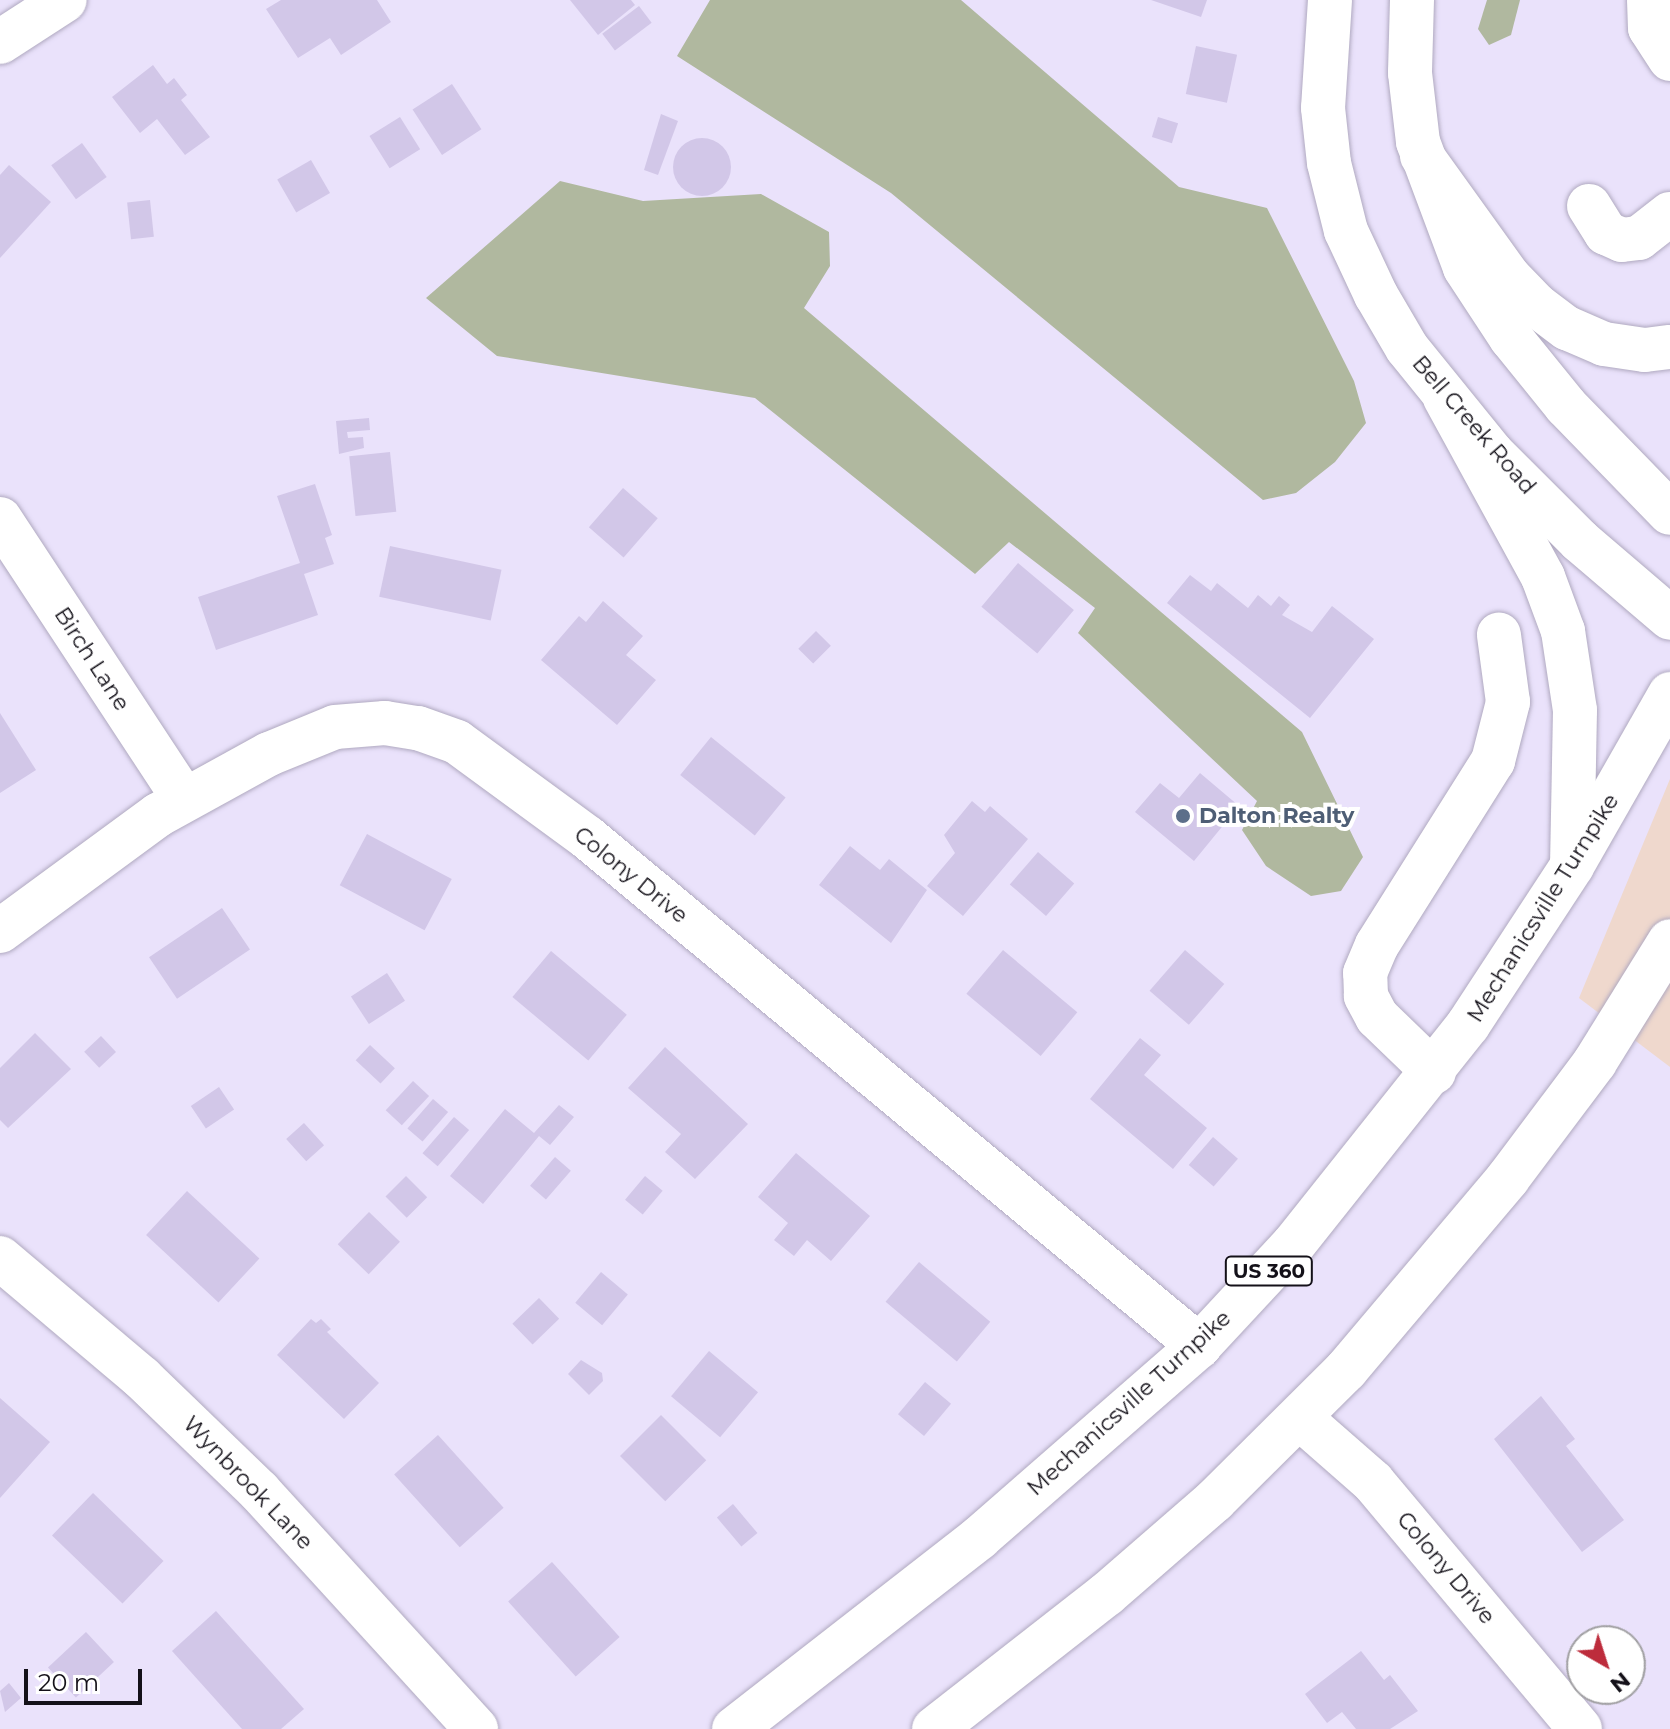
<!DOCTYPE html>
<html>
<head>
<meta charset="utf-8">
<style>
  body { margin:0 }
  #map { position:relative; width:1670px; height:1729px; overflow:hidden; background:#eae2fb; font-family:Montserrat,sans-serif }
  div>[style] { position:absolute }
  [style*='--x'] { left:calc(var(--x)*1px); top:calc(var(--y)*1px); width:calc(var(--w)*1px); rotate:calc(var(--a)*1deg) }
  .commercial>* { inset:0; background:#efd8cd }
  .green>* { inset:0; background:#b0b89f }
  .building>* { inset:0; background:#d2c7e8; transform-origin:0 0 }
  .round { border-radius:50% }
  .roads { filter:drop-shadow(0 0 2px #b0a9c0) drop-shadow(0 0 2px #b0a9c0) }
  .minor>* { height:44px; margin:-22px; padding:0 22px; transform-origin:22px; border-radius:22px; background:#fff }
  .major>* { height:44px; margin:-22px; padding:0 22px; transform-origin:22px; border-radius:22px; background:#fff }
  .highway>* { height:44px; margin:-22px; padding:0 22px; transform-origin:22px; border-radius:22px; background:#fff }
  .dots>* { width:22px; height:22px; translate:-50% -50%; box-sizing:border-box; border:4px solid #fff; border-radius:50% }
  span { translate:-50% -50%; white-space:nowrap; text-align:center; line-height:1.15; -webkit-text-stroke:8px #fff; paint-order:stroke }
  .shield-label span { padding:2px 6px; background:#fff; border:2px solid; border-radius:6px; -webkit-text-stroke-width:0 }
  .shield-label { font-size:20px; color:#141119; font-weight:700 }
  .street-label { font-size:22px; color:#141119 }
  .service-label { font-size:22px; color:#4e5e75; font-weight:700 }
  .left { translate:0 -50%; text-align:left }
  .north { position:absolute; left:1566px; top:1625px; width:80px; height:80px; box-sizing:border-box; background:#fff; border:2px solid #a1a0a3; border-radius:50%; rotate:141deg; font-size:22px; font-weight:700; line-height:32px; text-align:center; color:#141119 }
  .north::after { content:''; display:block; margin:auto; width:28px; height:36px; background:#bd2c3c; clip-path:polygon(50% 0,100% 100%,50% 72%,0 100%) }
  .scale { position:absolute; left:24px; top:1669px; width:118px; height:36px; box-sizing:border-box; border:4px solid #141119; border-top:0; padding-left:10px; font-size:24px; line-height:28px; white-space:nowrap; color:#141119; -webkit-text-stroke:6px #fff; paint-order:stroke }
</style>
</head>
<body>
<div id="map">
  <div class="commercial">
    <i style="clip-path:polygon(1670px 779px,1670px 1067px,1579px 998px)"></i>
  </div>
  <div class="green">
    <i style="clip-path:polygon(710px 0,961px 0,1179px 187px,1267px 208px,1354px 381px,1366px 423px,1335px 462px,1296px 493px,1263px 500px,891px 193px,677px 56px)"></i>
    <i style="clip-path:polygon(1487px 0,1520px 0,1511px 35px,1489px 45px,1478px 29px)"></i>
    <i style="clip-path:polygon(560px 181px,643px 201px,761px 194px,829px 232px,830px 266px,804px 308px,1302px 732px,1363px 857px,1341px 891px,1311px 896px,1266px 866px,1242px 830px,1257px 801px,1078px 633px,1095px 608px,1009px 542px,975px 574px,755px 398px,497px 356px,426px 298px)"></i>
  </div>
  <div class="building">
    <i style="clip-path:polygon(281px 0,377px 0,391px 22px,341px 55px,330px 38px,298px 58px,266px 9px)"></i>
    <i style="clip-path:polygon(570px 0,631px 0,635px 5px,598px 35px)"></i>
    <i style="clip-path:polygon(1151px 0,1207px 0,1201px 17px)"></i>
    <i style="left:639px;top:6px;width:21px;height:46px;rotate:53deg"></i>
    <i style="left:1196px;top:46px;width:42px;height:49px;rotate:12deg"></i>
    <i style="clip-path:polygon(153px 65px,167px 84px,174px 78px,187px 95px,181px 100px,210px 137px,185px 155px,157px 119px,140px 133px,112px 97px)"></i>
    <i style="left:452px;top:84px;width:54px;height:47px;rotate:57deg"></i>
    <i style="clip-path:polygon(661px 114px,678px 121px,658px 175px,644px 170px)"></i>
    <i style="left:400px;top:117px;width:38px;height:36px;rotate:58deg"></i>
    <i style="left:1158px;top:117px;width:21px;height:21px;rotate:17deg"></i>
    <i class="round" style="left:673px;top:138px;width:58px;height:58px"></i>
    <i style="left:82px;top:143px;width:42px;height:38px;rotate:54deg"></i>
    <i style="left:311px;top:160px;width:38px;height:39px;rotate:60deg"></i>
    <i style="clip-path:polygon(9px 165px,51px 202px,0 258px,0 175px)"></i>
    <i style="left:150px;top:200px;width:37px;height:23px;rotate:84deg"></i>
    <i style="clip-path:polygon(369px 418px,370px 430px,347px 432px,348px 438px,363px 437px,364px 448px,339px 454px,336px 421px)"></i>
    <i style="left:390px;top:452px;width:60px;height:41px;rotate:84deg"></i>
    <i style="clip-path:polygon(315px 484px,332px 535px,325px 538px,334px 564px,304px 574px,318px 615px,216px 650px,198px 597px,300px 563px,277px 496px)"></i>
    <i style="left:623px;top:488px;width:46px;height:52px;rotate:41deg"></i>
    <i style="left:390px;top:546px;width:114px;height:52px;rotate:12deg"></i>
    <i style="left:1018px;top:563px;width:73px;height:57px;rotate:40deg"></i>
    <i style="clip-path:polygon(1190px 575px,1211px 591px,1217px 583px,1248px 608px,1258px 595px,1271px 606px,1279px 596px,1290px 605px,1282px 615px,1312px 632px,1332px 606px,1374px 639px,1310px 718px,1167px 603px)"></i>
    <i style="clip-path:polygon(603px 601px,643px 636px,626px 655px,656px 680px,617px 725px,541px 660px,579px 616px,586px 622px)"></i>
    <i style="left:816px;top:631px;width:21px;height:25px;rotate:45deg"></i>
    <i style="clip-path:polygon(0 713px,36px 770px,0 793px)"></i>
    <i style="left:711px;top:737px;width:96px;height:49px;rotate:39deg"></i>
    <i style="clip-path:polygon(1200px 773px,1239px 806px,1194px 861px,1135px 812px,1160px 783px,1179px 798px)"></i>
    <i style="clip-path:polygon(972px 801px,985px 812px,990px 806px,1028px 839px,963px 916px,927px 886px,955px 853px,944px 835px)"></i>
    <i style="left:367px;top:834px;width:96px;height:58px;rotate:28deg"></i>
    <i style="clip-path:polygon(850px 846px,880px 870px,889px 859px,927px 890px,891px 943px,819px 885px)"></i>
    <i style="left:1038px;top:852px;width:48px;height:43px;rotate:41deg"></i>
    <i style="left:222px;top:908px;width:50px;height:88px;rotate:56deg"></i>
    <i style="left:1003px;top:950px;width:97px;height:57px;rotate:40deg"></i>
    <i style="left:1185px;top:950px;width:52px;height:54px;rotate:41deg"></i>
    <i style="left:551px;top:951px;width:99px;height:60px;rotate:40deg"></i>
    <i style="left:387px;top:973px;width:33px;height:43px;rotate:57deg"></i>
    <i style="clip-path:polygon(35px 1033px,71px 1069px,8px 1128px,0 1120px,0 1068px)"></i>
    <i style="left:101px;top:1036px;width:22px;height:23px;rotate:47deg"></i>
    <i style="clip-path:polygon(1140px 1038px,1161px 1055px,1144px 1075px,1207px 1128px,1173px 1169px,1090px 1099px)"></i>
    <i style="left:370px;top:1045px;width:34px;height:21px;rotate:43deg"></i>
    <i style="clip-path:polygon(665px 1047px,748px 1124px,695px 1179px,665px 1152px,681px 1134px,628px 1088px)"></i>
    <i style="left:413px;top:1081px;width:22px;height:40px;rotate:43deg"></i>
    <i style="left:219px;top:1087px;width:27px;height:34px;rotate:56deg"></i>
    <i style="left:433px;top:1099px;width:20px;height:39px;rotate:41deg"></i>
    <i style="clip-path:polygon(559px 1105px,574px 1117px,550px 1145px,539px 1136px,483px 1204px,450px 1176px,505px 1109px,534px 1133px)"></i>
    <i style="left:454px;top:1117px;width:20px;height:48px;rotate:41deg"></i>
    <i style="left:304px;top:1123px;width:30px;height:24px;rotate:48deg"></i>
    <i style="left:1213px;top:1137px;width:33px;height:37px;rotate:41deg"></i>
    <i style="clip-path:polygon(796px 1153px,870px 1216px,831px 1261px,807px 1240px,794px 1256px,774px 1240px,788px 1223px,758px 1197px)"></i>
    <i style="left:555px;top:1157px;width:21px;height:38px;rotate:41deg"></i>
    <i style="left:406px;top:1176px;width:30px;height:29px;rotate:45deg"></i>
    <i style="left:645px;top:1176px;width:23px;height:31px;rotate:40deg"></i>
    <i style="left:187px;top:1191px;width:99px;height:60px;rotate:43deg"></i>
    <i style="left:369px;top:1212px;width:43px;height:45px;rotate:44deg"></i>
    <i style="left:919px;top:1262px;width:93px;height:52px;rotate:40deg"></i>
    <i style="left:601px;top:1272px;width:35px;height:40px;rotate:40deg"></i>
    <i style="left:539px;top:1298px;width:29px;height:37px;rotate:46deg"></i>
    <i style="clip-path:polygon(311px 1319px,316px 1323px,321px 1319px,331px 1329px,327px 1332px,379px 1383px,344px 1419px,277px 1355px)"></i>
    <i style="left:709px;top:1351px;width:64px;height:59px;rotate:40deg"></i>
    <i style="clip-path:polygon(581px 1360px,602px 1373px,603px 1381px,589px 1395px,568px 1374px)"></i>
    <i style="left:925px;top:1382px;width:34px;height:42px;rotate:40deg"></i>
    <i style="clip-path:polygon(1541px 1396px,1575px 1439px,1566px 1446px,1624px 1520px,1582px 1552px,1494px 1439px)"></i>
    <i style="clip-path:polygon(0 1398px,50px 1442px,0 1498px)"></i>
    <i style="left:661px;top:1415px;width:64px;height:58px;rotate:45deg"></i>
    <i style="left:438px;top:1435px;width:98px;height:59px;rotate:48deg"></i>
    <i style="left:93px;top:1493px;width:98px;height:59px;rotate:44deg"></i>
    <i style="left:733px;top:1504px;width:38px;height:21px;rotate:50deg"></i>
    <i style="left:552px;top:1562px;width:101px;height:59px;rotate:48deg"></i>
    <i style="clip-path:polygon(216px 1611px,304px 1709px,281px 1729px,242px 1729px,172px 1651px)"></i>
    <i style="left:86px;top:1632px;width:41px;height:52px;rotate:47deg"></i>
    <i style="clip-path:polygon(1361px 1651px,1384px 1680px,1390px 1675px,1418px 1711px,1390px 1729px,1356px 1729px,1342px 1712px,1327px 1723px,1305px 1694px)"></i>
    <i style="clip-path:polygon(9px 1683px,21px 1698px,5px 1712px,0 1691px)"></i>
  </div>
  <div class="roads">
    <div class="minor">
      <i style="--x:1649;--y:0;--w:28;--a:88"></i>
      <i style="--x:1650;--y:28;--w:37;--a:57"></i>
      <i style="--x:0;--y:42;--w:77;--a:-32.9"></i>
      <i style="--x:1589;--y:206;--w:32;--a:58"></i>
      <i style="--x:1606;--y:233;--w:17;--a:24"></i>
      <i style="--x:1622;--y:240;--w:17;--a:-7"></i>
      <i style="--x:1639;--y:238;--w:39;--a:-38"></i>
      <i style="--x:0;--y:519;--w:335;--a:56.7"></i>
      <i style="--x:0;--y:931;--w:196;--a:-36.3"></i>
      <i style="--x:158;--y:815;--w:127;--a:-28.8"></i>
      <i style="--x:269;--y:754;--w:71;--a:-22.2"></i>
      <i style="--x:335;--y:727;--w:50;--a:-4.6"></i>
      <i style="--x:385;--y:723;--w:33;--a:9"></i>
      <i style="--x:418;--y:728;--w:41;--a:19.7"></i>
      <i style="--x:457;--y:742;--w:162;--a:36.2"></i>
      <i style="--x:588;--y:838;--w:795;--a:39.74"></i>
      <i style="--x:1434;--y:1072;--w:79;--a:-136"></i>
      <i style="--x:1377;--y:1017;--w:24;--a:-118"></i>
      <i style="--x:1366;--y:996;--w:23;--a:-92"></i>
      <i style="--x:1365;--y:973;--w:30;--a:-67"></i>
      <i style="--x:1377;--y:945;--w:218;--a:-57.8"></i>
      <i style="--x:1493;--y:761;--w:61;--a:-75.7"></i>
      <i style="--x:1508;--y:702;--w:68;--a:-97.7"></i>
      <i style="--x:0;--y:1258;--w:186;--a:40.2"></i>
      <i style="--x:142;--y:1378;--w:163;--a:44"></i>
      <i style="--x:259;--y:1491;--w:322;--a:47.6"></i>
      <i style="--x:1300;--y:1418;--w:97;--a:41.2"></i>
      <i style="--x:1373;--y:1482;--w:322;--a:50"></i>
    </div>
    <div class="major">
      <i style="--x:1330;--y:0;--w:108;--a:93.7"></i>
      <i style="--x:1323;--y:108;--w:55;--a:83.8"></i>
      <i style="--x:1329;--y:163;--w:70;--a:76"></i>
      <i style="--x:1346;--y:231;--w:71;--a:64.9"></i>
      <i style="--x:1376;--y:295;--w:61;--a:59.7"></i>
      <i style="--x:1407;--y:348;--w:135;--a:51"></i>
      <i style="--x:1492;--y:453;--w:124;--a:45"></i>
      <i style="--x:1580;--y:541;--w:118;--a:40.5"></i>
      <i style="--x:1412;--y:0;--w:73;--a:91.6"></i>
      <i style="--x:1410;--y:73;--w:69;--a:83.4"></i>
      <i style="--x:1418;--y:142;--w:134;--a:69.5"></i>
      <i style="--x:1465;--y:268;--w:84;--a:56.7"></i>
      <i style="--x:1511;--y:338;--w:87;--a:51"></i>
      <i style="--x:1566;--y:406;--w:149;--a:45.8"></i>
    </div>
    <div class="highway">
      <i style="--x:1422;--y:156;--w:149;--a:54.3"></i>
      <i style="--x:1509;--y:277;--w:39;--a:46"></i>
      <i style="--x:1536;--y:305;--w:39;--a:37"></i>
      <i style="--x:1567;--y:328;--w:40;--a:23.4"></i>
      <i style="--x:1604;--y:344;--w:41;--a:8.3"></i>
      <i style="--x:1645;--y:350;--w:25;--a:-7"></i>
      <i style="--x:1445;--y:398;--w:204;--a:61.3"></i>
      <i style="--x:1543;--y:577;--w:58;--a:69.7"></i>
      <i style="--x:1563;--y:631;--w:80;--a:81.4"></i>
      <i style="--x:1575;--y:710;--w:152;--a:91.1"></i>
      <i style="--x:734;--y:1729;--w:311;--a:-37.9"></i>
      <i style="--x:979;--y:1538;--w:292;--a:-41.1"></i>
      <i style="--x:1199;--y:1346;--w:138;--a:-47.1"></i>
      <i style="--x:1293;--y:1245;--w:281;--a:-51.5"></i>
      <i style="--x:1468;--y:1025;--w:190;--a:-56.8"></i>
      <i style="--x:1572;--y:866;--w:198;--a:-60.3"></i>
      <i style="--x:934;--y:1729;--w:219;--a:-38"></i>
      <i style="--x:1107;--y:1594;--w:143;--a:-41"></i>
      <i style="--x:1215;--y:1500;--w:185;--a:-44.8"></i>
      <i style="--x:1346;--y:1370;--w:251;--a:-49.8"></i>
      <i style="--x:1508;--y:1178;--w:145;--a:-53.1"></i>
      <i style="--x:1595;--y:1062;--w:142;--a:-58.2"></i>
    </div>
  </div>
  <div class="dots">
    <i style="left:1183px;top:816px;background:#5c6f8a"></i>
  </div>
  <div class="shield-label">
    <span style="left:1269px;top:1271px">US 360</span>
  </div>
  <div class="street-label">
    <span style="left:1474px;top:425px;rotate:49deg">Bell Creek Road</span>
    <span style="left:92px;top:659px;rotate:57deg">Birch Lane</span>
    <span style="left:631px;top:875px;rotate:39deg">Colony Drive</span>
    <span style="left:1543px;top:908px;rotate:-58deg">Mechanicsville Turnpike</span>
    <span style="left:1129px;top:1403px;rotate:-42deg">Mechanicsville Turnpike</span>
    <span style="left:248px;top:1483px;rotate:46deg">Wynbrook Lane</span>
    <span style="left:1446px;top:1568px;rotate:50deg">Colony Drive</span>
  </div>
  <div class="service-label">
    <span class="left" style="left:1199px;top:816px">Dalton Realty</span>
  </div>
  <div class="north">N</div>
  <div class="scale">20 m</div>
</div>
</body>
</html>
